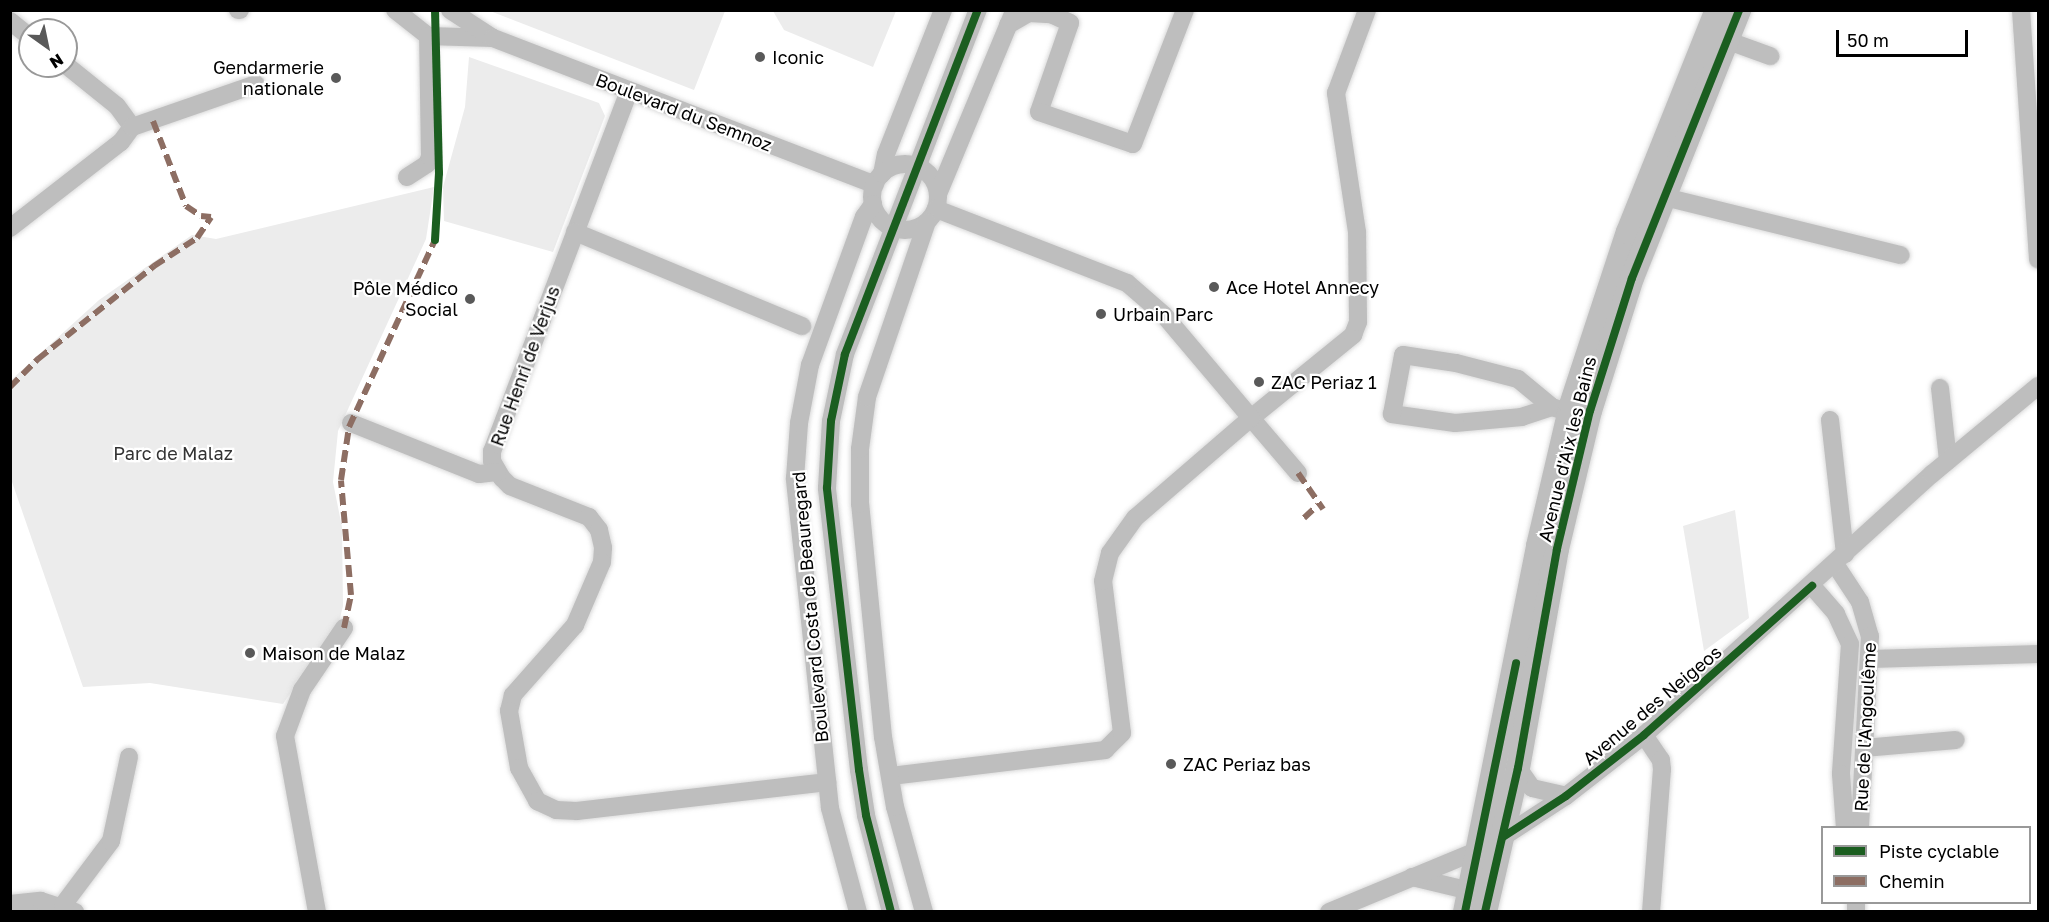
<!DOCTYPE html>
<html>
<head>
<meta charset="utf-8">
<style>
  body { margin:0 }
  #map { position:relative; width:2049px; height:922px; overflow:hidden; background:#fff; font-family:"Golos Text",sans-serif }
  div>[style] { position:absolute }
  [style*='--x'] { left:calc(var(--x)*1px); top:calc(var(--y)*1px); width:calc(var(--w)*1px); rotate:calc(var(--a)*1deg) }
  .green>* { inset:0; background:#ececec }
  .roads { filter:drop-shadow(0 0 2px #dbdbdb) drop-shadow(0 0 2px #dbdbdb) }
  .minor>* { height:18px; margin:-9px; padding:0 9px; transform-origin:9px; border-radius:9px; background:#bebebe }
  .minor>.ring { margin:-9px; padding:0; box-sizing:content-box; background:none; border:18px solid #bebebe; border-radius:50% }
  .major>* { height:24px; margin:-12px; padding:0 12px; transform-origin:12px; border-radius:12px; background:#bebebe }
  .quiet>* { height:6px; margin-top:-3px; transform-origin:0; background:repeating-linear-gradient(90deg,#8d6e63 0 12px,transparent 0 18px) }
  .cycleway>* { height:8px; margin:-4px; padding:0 4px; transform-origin:4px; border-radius:4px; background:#1b5e20 }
  .dots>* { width:16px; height:16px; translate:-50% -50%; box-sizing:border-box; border:3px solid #fff; border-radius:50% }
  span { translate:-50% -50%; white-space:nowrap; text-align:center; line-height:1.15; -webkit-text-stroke:4.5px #fff; paint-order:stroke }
  .poi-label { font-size:18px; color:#000 }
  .left { translate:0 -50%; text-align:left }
  .right { translate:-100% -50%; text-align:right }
  .street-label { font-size:18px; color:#000 }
  .park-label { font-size:18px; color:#333 }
  .frame { position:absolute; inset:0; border:12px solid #000; pointer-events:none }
  .legend { position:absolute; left:1821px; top:826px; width:210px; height:78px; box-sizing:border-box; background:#fff; border:2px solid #999; margin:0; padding:8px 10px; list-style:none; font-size:18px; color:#000 }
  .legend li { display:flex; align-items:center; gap:12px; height:30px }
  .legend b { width:30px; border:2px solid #999 }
  .north { position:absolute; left:18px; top:18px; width:60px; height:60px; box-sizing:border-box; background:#fff; border:2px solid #999; border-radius:50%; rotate:147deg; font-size:16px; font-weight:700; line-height:24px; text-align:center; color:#000 }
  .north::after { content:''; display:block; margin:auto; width:21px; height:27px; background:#595959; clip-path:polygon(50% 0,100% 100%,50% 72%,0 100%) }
  .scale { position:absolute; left:1836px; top:30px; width:132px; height:27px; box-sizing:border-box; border:3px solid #000; border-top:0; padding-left:8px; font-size:18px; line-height:21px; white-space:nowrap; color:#000; -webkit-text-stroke:4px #fff; paint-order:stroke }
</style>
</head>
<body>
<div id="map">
  <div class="green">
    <i style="clip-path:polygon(490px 11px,725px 10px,725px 11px,694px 90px)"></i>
    <i style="clip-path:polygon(773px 11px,896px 11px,873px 67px,784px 30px)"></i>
    <i style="clip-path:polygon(469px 57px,599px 103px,605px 116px,553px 252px,444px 221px,443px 187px,465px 107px)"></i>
    <i style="clip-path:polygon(434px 187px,426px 239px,338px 431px,333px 482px,342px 527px,343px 606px,339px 622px,283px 704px,150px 683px,83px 687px,11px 479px,10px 381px,99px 300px,192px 235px,216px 239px)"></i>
    <i style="clip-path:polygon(1735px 510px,1749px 618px,1704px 651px,1683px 526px)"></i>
  </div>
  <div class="roads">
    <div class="minor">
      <i style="--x:238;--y:10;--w:2;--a:0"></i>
      <i style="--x:395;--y:10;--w:42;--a:38.2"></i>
      <i style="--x:428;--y:36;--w:65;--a:1.8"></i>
      <i style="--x:450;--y:10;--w:51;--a:33.1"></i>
      <i style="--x:493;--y:38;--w:409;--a:21"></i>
      <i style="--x:2021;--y:10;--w:250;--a:86.1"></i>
      <i style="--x:10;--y:21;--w:26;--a:39"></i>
      <i style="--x:1008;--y:25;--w:24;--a:-30"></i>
      <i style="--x:1029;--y:13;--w:22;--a:3"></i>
      <i style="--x:1051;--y:14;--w:21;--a:25"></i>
      <i style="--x:1070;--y:23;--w:94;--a:109.2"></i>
      <i style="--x:1039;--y:112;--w:99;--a:18.8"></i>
      <i style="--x:1133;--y:144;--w:144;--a:-68.8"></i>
      <i style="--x:1715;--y:36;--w:59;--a:20"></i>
      <i style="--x:66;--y:65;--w:65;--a:38.8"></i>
      <i style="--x:117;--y:106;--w:26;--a:54"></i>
      <i style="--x:629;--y:91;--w:385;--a:110.8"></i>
      <i style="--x:492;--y:451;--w:10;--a:90"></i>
      <i style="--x:492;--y:461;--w:20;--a:60"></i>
      <i style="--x:502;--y:478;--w:11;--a:45"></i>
      <i style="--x:510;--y:486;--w:85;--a:21.4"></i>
      <i style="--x:589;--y:517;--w:16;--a:52"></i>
      <i style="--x:599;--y:530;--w:18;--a:77"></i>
      <i style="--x:603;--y:548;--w:14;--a:94"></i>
      <i style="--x:602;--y:562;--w:69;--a:113.2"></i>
      <i style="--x:575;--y:625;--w:94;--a:131.5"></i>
      <i style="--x:513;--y:695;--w:16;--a:104"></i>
      <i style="--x:509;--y:711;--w:58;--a:80"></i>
      <i style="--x:519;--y:768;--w:38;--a:61"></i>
      <i style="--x:537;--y:801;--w:21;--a:25"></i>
      <i style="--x:556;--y:810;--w:21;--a:3"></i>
      <i style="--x:577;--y:811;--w:252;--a:-6.6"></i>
      <i class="ring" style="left:872px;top:164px;width:48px;height:48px"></i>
      <i style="--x:882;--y:174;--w:20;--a:-79"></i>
      <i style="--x:886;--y:154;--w:155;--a:-68.4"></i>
      <i style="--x:407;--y:177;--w:24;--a:-33"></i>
      <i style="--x:427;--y:164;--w:8;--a:-67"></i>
      <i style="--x:430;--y:157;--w:121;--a:-90.9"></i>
      <i style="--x:938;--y:194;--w:193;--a:-67.4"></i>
      <i style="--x:1652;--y:194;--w:256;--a:13.8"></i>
      <i style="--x:10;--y:228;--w:140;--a:-37.8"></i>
      <i style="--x:121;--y:142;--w:19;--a:-54"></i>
      <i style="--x:132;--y:127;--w:131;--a:-19.1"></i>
      <i style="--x:575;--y:232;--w:246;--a:22.5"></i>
      <i style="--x:1940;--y:388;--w:73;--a:83.7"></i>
      <i style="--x:1552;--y:407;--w:32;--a:162"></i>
      <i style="--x:1522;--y:417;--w:67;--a:174.9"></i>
      <i style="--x:1455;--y:423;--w:64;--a:-171.9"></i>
      <i style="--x:1392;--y:414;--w:60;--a:-79.4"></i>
      <i style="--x:1403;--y:355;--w:54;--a:8.6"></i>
      <i style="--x:1456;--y:363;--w:64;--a:14.5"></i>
      <i style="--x:1518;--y:379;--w:44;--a:39.5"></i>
      <i style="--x:1552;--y:407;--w:29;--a:18"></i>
      <i style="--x:1830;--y:420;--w:135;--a:83.6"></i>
      <i style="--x:351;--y:423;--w:138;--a:21.7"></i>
      <i style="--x:479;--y:474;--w:18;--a:-6"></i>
      <i style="--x:1298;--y:473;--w:72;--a:-130.5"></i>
      <i style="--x:1251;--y:418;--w:132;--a:-39.1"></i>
      <i style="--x:1353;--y:335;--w:14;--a:-69"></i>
      <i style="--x:1358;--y:322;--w:90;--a:-90.6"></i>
      <i style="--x:1357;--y:232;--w:141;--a:-98.6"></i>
      <i style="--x:1336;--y:93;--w:89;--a:-69.5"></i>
      <i style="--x:1835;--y:564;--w:45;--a:56.7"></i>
      <i style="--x:1860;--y:602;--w:35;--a:74"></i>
      <i style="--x:1870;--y:636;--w:192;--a:93"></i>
      <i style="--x:1812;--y:586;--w:37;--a:49"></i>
      <i style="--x:1836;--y:614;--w:33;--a:65"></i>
      <i style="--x:1850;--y:644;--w:130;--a:94"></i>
      <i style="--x:1841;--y:774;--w:54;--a:85.8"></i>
      <i style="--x:1871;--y:659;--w:167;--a:-1.7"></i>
      <i style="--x:1644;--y:735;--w:30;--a:56"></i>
      <i style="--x:1661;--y:760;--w:9;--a:84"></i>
      <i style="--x:1662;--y:769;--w:143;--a:94.4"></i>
      <i style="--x:1864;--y:748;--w:92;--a:-5"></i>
      <i style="--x:1518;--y:768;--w:24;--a:55"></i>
      <i style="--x:1532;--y:788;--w:35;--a:13"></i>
      <i style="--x:891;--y:776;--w:216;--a:-6.9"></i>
      <i style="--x:1105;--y:750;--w:24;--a:-45"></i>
      <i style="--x:1122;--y:733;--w:153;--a:-97.1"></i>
      <i style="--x:1103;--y:581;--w:29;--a:-76"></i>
      <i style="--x:1110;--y:553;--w:43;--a:-54.5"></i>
      <i style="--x:1135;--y:518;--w:153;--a:-40.8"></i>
      <i style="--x:1251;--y:418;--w:135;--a:-130.2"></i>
      <i style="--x:1164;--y:315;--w:49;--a:-139.1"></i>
      <i style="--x:1127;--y:283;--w:205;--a:-158.8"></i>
      <i style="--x:1503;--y:837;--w:75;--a:-33.1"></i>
      <i style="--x:1566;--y:796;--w:99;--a:-38"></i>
      <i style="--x:1644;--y:735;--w:389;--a:-42.2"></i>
      <i style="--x:1932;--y:474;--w:138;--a:-39.7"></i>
      <i style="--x:1412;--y:877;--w:60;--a:13.6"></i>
      <i style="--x:10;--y:904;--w:31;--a:-6"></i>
      <i style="--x:41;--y:901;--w:36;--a:18"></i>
      <i style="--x:63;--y:905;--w:80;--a:-53.1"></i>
      <i style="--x:111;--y:841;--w:86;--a:-77.9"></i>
      <i style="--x:317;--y:912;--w:179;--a:-100.3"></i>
      <i style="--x:285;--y:736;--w:49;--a:-69.7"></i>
      <i style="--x:302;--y:690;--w:75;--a:-55.9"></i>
      <i style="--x:858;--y:912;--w:108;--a:-105.1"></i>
      <i style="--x:830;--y:808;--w:332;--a:-96.1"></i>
      <i style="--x:795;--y:478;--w:55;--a:-85.8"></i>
      <i style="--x:799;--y:423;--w:59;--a:-79.3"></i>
      <i style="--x:810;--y:365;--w:158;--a:-70"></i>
      <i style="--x:864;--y:217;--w:16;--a:-55"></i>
      <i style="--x:891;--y:912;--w:100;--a:-104.5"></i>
      <i style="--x:866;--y:815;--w:46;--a:-98.8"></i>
      <i style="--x:859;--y:770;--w:284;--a:-96.5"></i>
      <i style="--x:827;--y:488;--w:67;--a:-86.6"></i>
      <i style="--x:831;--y:421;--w:68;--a:-78.2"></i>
      <i style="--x:845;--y:354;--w:369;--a:-68.9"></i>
      <i style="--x:924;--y:912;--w:109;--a:-105.4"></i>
      <i style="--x:895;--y:807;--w:71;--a:-99.7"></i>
      <i style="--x:883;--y:737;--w:234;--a:-95.6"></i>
      <i style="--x:860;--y:504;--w:55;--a:-90"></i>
      <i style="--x:860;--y:449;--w:52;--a:-82.3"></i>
      <i style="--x:867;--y:397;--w:185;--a:-71.1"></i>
      <i style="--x:1329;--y:912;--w:162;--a:-22.5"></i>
      <i style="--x:1856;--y:912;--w:10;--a:-90"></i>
    </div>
    <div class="major">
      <i style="--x:1465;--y:912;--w:373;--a:-78.7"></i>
      <i style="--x:1538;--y:546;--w:145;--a:-76.8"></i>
      <i style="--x:1571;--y:405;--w:182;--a:-71.8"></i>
      <i style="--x:1628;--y:232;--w:239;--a:-68.2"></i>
      <i style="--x:1485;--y:912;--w:148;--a:-77.1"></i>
      <i style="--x:1518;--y:768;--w:222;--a:-79.9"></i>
      <i style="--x:1557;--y:549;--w:142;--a:-76.6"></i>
      <i style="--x:1590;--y:411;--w:139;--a:-72.5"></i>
      <i style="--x:1632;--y:278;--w:289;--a:-68.2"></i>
    </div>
  </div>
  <div class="quiet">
    <i style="--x:153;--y:121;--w:91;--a:68.8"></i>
    <i style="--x:186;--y:206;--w:18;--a:34"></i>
    <i style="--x:201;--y:216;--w:10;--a:6"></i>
    <i style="--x:10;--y:387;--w:40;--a:-45"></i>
    <i style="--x:38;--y:359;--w:149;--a:-38.7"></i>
    <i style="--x:154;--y:266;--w:51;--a:-33.1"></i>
    <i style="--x:197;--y:238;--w:25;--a:-56"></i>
    <i style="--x:1298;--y:473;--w:44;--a:55.2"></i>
    <i style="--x:1304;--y:518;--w:19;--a:-43"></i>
    <i style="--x:344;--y:628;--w:34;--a:-78"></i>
    <i style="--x:351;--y:595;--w:115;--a:-95"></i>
    <i style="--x:341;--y:480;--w:54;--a:-81.4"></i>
    <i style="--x:349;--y:427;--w:206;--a:-65.3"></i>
  </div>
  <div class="cycleway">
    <i style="--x:435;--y:240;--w:67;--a:-86.6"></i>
    <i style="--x:439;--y:173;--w:163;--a:-91.4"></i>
    <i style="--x:1503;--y:837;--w:75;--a:-33.1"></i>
    <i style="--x:1566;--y:796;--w:99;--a:-38"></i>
    <i style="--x:1644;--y:735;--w:225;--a:-41.6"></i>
    <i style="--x:891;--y:912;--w:100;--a:-104.5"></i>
    <i style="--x:866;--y:815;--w:46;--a:-98.8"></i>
    <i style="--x:859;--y:770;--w:284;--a:-96.5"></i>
    <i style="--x:827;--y:488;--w:67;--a:-86.6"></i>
    <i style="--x:831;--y:421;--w:68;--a:-78.2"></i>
    <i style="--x:845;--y:354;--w:369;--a:-68.9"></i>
    <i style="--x:1465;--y:912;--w:254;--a:-78.4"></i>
    <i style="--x:1485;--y:912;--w:148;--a:-77.1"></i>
    <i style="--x:1518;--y:768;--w:222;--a:-79.9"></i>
    <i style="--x:1557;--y:549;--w:142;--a:-76.6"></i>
    <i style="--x:1590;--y:411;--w:139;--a:-72.5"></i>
    <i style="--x:1632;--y:278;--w:289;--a:-68.2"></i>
  </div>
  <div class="dots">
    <i style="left:760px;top:57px;background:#595959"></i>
    <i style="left:336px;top:78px;background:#595959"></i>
    <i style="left:1214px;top:287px;background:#595959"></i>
    <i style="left:470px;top:299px;background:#595959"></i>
    <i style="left:1101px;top:314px;background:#595959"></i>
    <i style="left:1259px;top:382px;background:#595959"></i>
    <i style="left:250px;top:653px;background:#595959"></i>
    <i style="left:1171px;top:764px;background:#595959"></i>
  </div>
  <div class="poi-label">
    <span class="left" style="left:772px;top:57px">Iconic</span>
    <span class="right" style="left:324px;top:78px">Gendarmerie<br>nationale</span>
    <span class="left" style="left:1226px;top:287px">Ace Hotel Annecy</span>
    <span class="right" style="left:458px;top:299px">Pôle Médico<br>Social</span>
    <span class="left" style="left:1113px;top:314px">Urbain Parc</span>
    <span class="left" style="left:1271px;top:382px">ZAC Periaz 1</span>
    <span class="left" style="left:262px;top:653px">Maison de Malaz</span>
    <span class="left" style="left:1183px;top:764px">ZAC Periaz bas</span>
  </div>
  <div class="street-label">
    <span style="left:684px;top:112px;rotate:21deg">Boulevard du Semnoz</span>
    <span style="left:525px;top:366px;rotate:-70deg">Rue Henri de Verjus</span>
    <span style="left:1567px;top:449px;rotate:-76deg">Avenue d'Aix les Bains</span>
    <span style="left:810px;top:607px;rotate:-95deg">Boulevard Costa de Beauregard</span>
    <span style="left:1652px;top:705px;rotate:-40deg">Avenue des Neigeos</span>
    <span style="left:1865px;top:727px;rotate:-87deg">Rue de l'Angoulême</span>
  </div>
  <div class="park-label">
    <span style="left:173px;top:453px">Parc de Malaz</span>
  </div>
  <div class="frame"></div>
  <ul class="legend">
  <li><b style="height:8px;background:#1b5e20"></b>Piste cyclable</li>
  <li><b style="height:8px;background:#8d6e63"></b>Chemin</li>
  </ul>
  <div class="north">N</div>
  <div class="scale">50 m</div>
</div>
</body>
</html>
